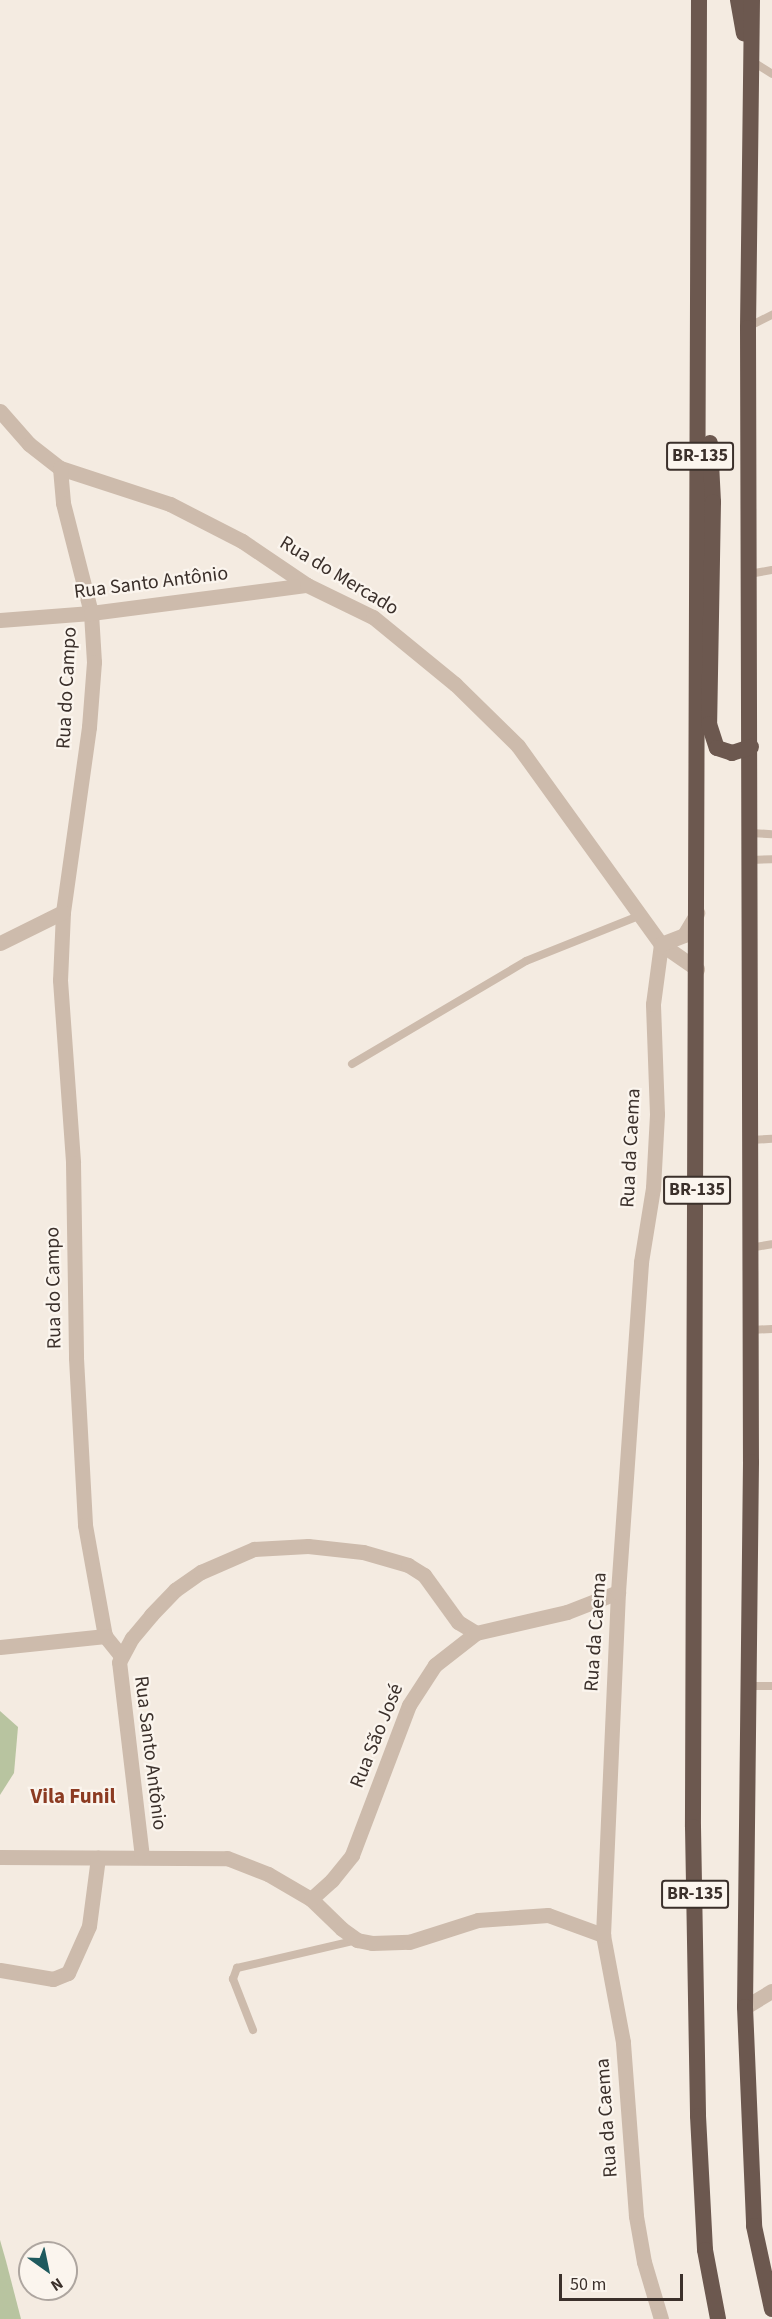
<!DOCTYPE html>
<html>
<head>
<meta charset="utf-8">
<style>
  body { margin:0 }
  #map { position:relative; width:772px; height:2319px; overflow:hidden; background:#f4ebe1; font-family:"Source Sans 3",sans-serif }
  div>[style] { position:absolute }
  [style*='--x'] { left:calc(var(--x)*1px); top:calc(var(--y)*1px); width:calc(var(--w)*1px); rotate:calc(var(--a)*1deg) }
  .green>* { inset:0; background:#b8c4a0 }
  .service>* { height:8px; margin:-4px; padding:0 4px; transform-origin:4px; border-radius:4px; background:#cdbbac }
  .minor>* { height:15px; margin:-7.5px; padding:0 7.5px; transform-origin:7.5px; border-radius:7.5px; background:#cdbbac }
  .tertiary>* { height:15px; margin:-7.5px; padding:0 7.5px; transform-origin:7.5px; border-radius:7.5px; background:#cdbbac }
  .trunk>* { height:16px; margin:-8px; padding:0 8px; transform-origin:8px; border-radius:8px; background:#6c584f }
  span { translate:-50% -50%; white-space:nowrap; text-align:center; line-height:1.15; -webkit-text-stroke:4.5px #fbf5ee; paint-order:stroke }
  .shield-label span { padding:2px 4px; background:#fbf5ee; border:2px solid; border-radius:4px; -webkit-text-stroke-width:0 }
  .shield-label { font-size:18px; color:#3b302b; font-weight:700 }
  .street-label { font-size:20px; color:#3b302b }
  .neighbourhood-label { font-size:21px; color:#8c3b22; font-weight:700 }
  .north { position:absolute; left:18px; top:2241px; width:60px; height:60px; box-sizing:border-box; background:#fbf5ee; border:2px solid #aea6a0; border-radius:50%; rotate:147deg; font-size:16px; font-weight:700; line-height:24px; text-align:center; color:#3b302b }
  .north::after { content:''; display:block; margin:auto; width:21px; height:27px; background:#1f5a5e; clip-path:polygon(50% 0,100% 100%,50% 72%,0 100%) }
  .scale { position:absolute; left:559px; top:2274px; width:124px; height:27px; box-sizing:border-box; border:3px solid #3b302b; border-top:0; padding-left:8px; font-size:18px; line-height:21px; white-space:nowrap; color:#3b302b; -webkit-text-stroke:4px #fbf5ee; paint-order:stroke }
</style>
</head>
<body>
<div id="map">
  <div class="green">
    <i style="clip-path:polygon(0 1711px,18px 1727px,14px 1773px,0 1795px)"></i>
    <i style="clip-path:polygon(0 2240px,6px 2261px,21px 2319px,0 2319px)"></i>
  </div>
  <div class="service">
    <i style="--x:750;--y:60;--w:26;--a:32"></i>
    <i style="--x:748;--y:327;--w:27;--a:-27"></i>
    <i style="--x:749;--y:574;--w:23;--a:-10"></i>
    <i style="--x:750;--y:833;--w:22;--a:3"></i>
    <i style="--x:749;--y:860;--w:23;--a:-2"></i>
    <i style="--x:352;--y:1064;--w:202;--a:-30.6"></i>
    <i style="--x:526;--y:961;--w:124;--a:-21.8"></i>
    <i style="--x:750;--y:1140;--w:22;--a:-3"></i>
    <i style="--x:750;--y:1248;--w:22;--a:-10"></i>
    <i style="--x:751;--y:1330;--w:21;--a:-3"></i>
    <i style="--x:748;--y:1686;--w:24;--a:0"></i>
    <i style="--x:253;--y:2030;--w:55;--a:-111.4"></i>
    <i style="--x:233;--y:1979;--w:12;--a:-70"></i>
    <i style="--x:237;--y:1968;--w:123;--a:-13.1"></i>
  </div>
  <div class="minor">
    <i style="--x:0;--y:411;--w:44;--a:48.7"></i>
    <i style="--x:29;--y:444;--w:39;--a:38"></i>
    <i style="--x:60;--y:468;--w:116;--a:18.1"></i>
    <i style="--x:170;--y:504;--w:81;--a:27.2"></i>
    <i style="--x:242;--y:541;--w:78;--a:34.1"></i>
    <i style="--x:60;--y:468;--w:35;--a:85"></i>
    <i style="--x:63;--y:503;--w:114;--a:75.7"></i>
    <i style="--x:91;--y:613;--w:49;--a:86.5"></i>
    <i style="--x:94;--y:662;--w:65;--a:94.4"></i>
    <i style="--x:89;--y:727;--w:187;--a:98"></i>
    <i style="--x:63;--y:912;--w:68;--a:92.5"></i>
    <i style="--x:60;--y:980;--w:183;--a:85.9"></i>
    <i style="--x:73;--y:1163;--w:195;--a:89.1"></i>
    <i style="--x:76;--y:1358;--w:167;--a:86.9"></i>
    <i style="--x:85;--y:1525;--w:113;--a:79.8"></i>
    <i style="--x:105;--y:1636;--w:26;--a:51"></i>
    <i style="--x:0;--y:943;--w:70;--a:-26.2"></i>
    <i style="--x:0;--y:1647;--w:106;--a:-6"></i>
    <i style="--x:0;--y:1857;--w:227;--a:0.3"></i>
    <i style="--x:227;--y:1858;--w:44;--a:21.3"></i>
    <i style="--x:268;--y:1874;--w:50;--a:30.2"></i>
    <i style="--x:311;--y:1899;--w:43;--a:44.1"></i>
    <i style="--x:342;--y:1929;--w:19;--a:36"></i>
    <i style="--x:357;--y:1940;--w:15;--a:11"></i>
    <i style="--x:372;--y:1943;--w:37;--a:-2"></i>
    <i style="--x:409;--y:1942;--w:72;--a:-17.7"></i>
    <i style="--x:478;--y:1920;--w:70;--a:-4.1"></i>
    <i style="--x:548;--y:1915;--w:59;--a:20"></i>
    <i style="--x:142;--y:1857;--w:196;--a:-96.7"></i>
    <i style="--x:119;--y:1662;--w:27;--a:-62"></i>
    <i style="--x:132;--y:1638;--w:30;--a:-50"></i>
    <i style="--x:151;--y:1615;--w:35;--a:-46"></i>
    <i style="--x:175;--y:1590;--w:32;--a:-35"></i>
    <i style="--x:201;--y:1572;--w:58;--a:-23.5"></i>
    <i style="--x:254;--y:1549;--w:54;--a:-3.2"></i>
    <i style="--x:308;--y:1546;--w:55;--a:6.2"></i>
    <i style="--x:363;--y:1552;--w:47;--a:16.1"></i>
    <i style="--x:408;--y:1565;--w:19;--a:32"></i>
    <i style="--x:424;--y:1575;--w:58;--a:54.1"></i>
    <i style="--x:458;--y:1622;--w:21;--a:31"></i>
    <i style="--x:311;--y:1899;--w:28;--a:-42"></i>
    <i style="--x:332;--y:1880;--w:32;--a:-51"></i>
    <i style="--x:352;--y:1855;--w:160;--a:-69.2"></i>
    <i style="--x:409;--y:1705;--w:48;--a:-57"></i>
    <i style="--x:435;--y:1665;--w:52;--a:-38"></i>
    <i style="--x:476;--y:1633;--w:93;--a:-13"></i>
    <i style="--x:567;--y:1612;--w:55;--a:-21.4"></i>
    <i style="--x:0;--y:1970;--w:54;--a:9.6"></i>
    <i style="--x:53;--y:1979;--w:16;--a:-22"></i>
    <i style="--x:68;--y:1973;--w:51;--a:-65.9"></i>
    <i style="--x:89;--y:1926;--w:69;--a:-82.5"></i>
    <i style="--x:745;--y:2007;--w:31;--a:-31"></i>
    <i style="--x:661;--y:2319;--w:59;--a:-106.6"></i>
    <i style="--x:644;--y:2262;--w:47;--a:-99.9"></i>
    <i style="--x:636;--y:2216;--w:174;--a:-94.3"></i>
    <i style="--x:623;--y:2042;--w:109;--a:-100.6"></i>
    <i style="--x:603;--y:1935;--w:343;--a:-87.5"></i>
    <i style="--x:618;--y:1592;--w:331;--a:-86"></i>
    <i style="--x:641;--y:1262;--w:75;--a:-80.8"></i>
    <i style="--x:653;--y:1188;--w:74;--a:-86.9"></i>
    <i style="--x:657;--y:1114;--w:110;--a:-92.1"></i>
    <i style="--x:653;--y:1004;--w:61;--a:-82.4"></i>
  </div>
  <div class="tertiary">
    <i style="--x:0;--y:620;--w:91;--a:-4.4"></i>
    <i style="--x:91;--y:613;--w:218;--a:-7.4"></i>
    <i style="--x:307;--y:585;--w:73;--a:25.9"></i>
    <i style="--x:373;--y:617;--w:106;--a:39.3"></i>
    <i style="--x:455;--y:684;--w:88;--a:44.5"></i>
    <i style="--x:518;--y:746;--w:244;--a:54.2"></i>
    <i style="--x:661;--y:944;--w:44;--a:34.8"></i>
    <i style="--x:661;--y:944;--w:25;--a:-21"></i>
    <i style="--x:684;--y:935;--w:26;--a:-59"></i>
  </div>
  <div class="trunk">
    <i style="--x:699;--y:0;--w:1827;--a:90.19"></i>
    <i style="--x:693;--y:1827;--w:289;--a:89"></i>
    <i style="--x:698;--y:2116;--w:134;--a:87"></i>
    <i style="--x:705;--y:2250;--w:70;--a:79.3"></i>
    <i style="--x:738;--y:0;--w:34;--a:80"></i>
    <i style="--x:752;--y:0;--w:328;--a:90.7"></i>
    <i style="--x:748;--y:328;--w:1134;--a:89.85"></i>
    <i style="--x:751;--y:1462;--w:545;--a:90.63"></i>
    <i style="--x:745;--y:2007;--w:219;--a:87.6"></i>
    <i style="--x:754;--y:2226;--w:85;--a:77.8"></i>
    <i style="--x:710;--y:443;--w:59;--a:87.1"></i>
    <i style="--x:713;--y:502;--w:222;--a:91"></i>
    <i style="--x:709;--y:724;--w:25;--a:72"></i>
    <i style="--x:717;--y:748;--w:16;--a:18"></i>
    <i style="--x:732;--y:753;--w:20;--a:-18"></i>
  </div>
  <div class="shield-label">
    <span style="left:700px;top:456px">BR-135</span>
    <span style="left:697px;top:1190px">BR-135</span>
    <span style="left:695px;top:1894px">BR-135</span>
  </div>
  <div class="street-label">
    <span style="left:339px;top:576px;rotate:31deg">Rua do Mercado</span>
    <span style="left:151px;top:583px;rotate:-7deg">Rua Santo Antônio</span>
    <span style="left:67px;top:688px;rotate:-87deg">Rua do Campo</span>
    <span style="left:631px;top:1148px;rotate:-87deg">Rua da Caema</span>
    <span style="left:54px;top:1288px;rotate:-91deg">Rua do Campo</span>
    <span style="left:596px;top:1632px;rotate:-86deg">Rua da Caema</span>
    <span style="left:377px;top:1736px;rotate:-68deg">Rua São José</span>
    <span style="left:150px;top:1753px;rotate:83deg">Rua Santo Antônio</span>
    <span style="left:607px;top:2118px;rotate:-94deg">Rua da Caema</span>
  </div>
  <div class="neighbourhood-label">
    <span style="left:73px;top:1796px">Vila Funil</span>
  </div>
  <div class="north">N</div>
  <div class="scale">50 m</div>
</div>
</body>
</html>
